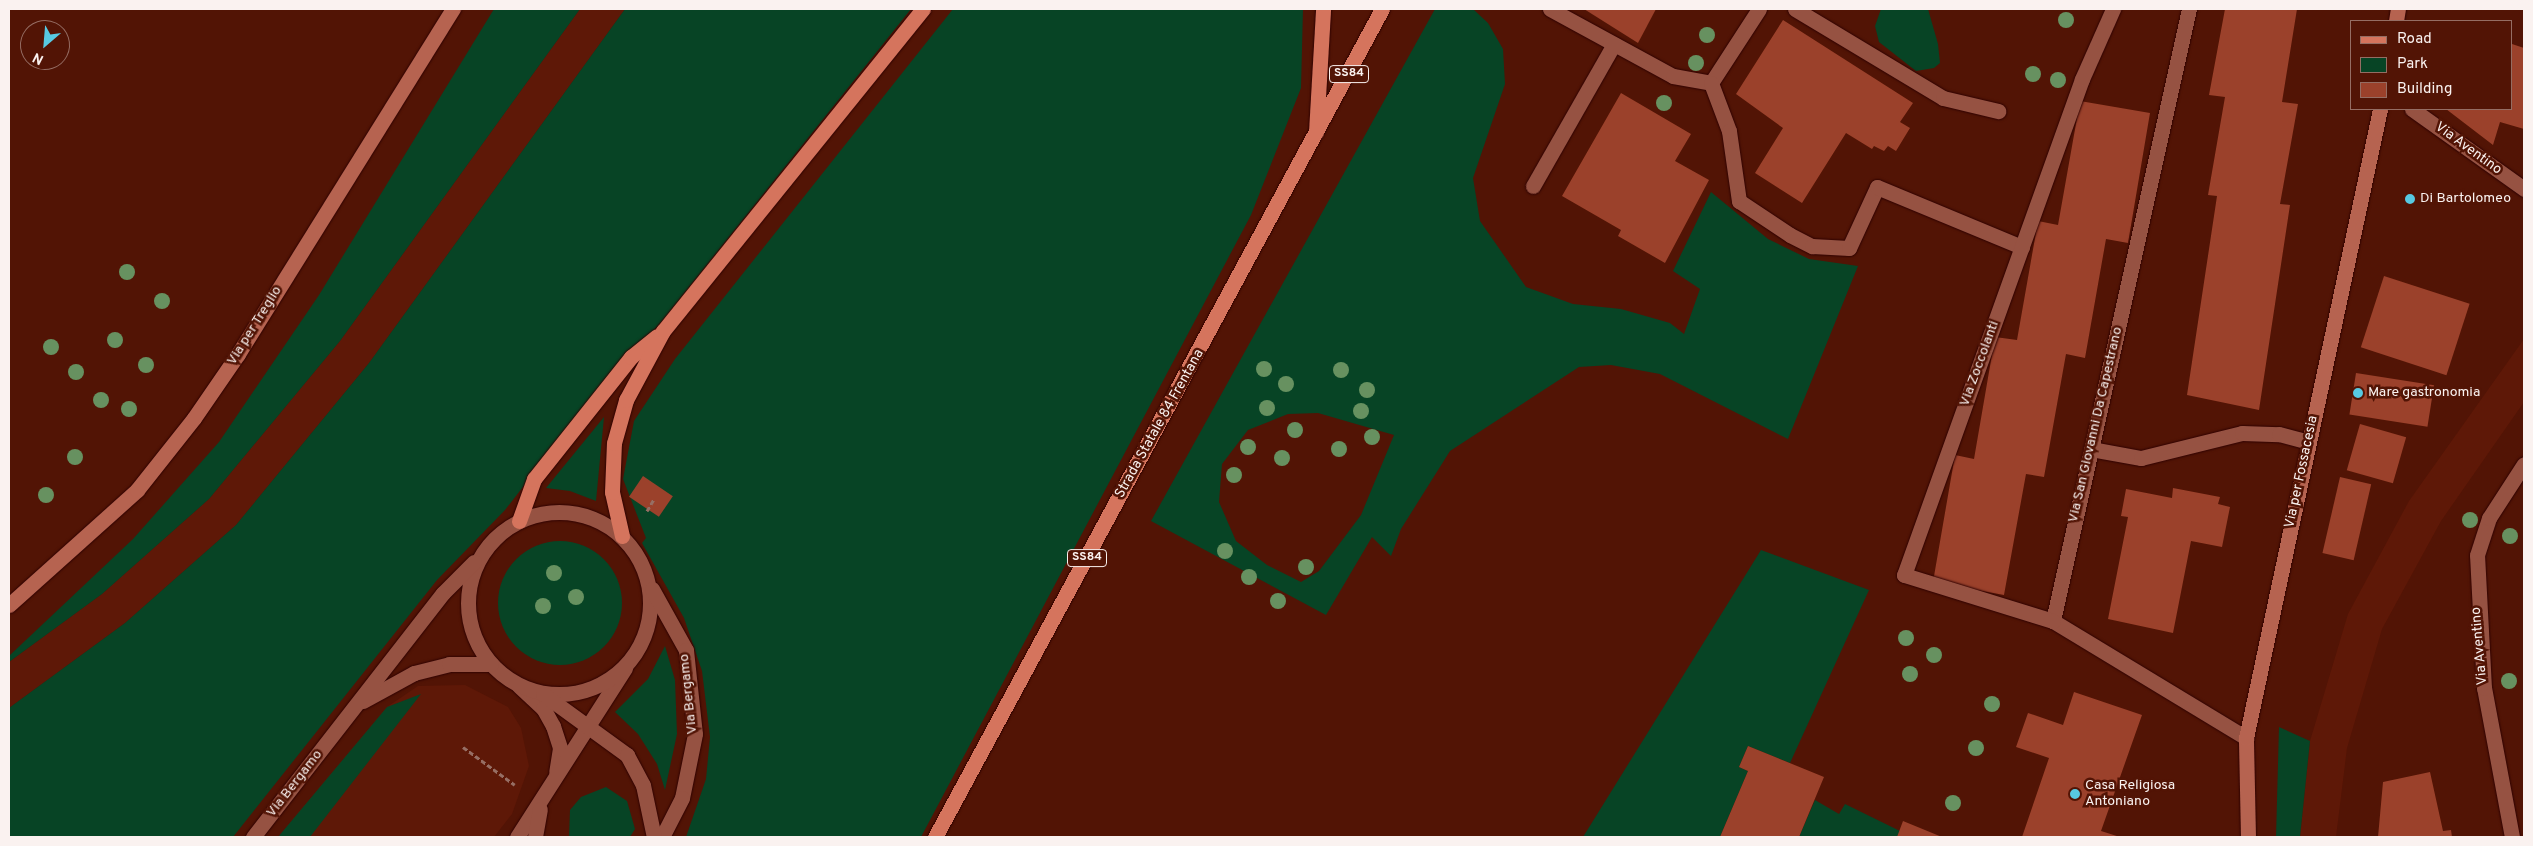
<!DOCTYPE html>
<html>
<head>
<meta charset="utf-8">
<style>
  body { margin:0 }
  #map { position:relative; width:2533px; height:846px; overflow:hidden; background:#521405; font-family:Overpass,sans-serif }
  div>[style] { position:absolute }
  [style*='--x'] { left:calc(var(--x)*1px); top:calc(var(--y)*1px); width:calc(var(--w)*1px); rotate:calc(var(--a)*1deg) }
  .built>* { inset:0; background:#5e1807 }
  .green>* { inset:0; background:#074425 }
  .round { border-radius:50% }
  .building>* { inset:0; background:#9b412b; transform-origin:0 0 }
  .path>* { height:3px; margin-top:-1.5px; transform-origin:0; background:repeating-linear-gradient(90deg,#966e64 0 5px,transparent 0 7.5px) }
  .roads { filter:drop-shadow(0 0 1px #2f0200) drop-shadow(0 0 1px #2f0200) }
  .lane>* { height:15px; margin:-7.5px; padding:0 7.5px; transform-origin:7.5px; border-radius:7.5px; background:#965242 }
  .street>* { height:15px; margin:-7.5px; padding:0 7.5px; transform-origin:7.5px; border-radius:7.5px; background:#965242 }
  .street>.ring { margin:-7.5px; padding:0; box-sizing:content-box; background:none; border:15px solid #965242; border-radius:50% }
  .secondary>* { height:15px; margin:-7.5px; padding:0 7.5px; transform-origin:7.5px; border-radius:7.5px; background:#b66350 }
  .primary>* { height:15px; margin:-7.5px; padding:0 7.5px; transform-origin:7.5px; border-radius:7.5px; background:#d5745d }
  .trees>* { width:16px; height:16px; margin:-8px; border-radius:50%; background:#679160 }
  .dots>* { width:14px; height:14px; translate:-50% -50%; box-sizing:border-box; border:2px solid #521405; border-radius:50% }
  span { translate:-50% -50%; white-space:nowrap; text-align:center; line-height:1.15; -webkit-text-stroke:5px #521405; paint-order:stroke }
  .shield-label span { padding:1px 4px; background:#521405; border:1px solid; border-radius:4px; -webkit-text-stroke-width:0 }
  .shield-label { font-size:12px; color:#faf2f0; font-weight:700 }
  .street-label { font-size:14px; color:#faf2f0 }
  .poi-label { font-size:14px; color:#faf2f0 }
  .left { translate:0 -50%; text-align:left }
  .frame { position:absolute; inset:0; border:10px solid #faf2f0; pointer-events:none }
  .legend { position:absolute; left:2350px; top:20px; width:162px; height:90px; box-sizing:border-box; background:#521405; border:1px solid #956d63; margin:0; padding:6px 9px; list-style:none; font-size:15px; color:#faf2f0 }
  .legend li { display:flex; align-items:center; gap:10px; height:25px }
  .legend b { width:25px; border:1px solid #956d63 }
  .north { position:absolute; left:20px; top:20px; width:50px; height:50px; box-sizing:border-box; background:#521405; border:1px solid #956d63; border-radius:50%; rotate:207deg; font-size:14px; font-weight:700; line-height:20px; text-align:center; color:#faf2f0 }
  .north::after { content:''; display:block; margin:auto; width:18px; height:22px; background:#57c9e2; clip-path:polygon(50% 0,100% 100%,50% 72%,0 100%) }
</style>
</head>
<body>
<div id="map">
  <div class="built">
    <i style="clip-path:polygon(580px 9px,625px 9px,369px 363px,236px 525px,125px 623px,9px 708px,9px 662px,102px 594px,209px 499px,340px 341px)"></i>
    <i style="clip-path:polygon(2524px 339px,2524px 402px,2441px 521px,2382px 629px,2347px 748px,2336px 837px,2300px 837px,2310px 741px,2348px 614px,2409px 501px)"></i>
    <i style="clip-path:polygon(465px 685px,508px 707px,521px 728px,529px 766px,512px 814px,494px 837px,278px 837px,387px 707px,418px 686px)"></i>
  </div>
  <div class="green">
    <i style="clip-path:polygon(494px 9px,580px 9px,340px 341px,209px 499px,102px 594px,9px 662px,9px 656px,133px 539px,219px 442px,319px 295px)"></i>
    <i style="clip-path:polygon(625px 9px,911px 9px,662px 321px,595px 394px,505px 510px,437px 580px,233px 837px,9px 837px,9px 708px,125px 623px,236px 525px,369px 363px)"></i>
    <i style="clip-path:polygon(953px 9px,1303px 9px,1301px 88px,1251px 215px,921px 837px,686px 837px,706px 779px,710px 737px,702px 671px,684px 618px,642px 543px,646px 538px,623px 479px,634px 421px,675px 359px)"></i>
    <i style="clip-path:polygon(evenodd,1435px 9px,1473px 9px,1488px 23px,1503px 49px,1505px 84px,1473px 178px,1480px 221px,1526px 287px,1573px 304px,1621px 309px,1670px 323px,1684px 334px,1700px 289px,1673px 271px,1711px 192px,1768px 239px,1809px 259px,1858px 266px,1788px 439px,1660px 374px,1611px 365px,1579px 367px,1450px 451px,1401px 529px,1391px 556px,1372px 537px,1326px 615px,1151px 521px,1435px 9px,1318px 413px,1394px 435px,1361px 515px,1319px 571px,1301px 582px,1267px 565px,1236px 541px,1219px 502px,1222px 464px,1248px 430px,1288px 414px,1318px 413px)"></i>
    <i style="clip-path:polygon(1881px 9px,1928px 9px,1938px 44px,1940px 63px,1934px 68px,1916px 71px,1879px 42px,1875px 26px)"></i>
    <i style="clip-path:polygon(604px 417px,596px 501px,570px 491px,546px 488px)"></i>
    <i class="round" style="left:498px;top:541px;width:124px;height:124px"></i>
    <i style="clip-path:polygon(1761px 550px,1869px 590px,1790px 763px,1748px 746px,1739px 767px,1748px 771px,1720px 837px,1583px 837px)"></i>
    <i style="clip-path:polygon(665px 646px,675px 680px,677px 734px,665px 790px,657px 764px,638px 734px,615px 712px,648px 679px)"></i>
    <i style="clip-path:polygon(421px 694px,310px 837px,278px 837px,387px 707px)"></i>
    <i style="clip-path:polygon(2279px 727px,2310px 741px,2300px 837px,2276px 837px)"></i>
    <i style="clip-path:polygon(606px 787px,627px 801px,635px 829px,630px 837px,569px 837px,570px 810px,581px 797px)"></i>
    <i style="clip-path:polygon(1815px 800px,1839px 814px,1845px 804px,1900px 831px,1897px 837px,1799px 837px)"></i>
  </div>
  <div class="building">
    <i style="clip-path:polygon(1584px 9px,1656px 9px,1638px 43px)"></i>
    <i style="clip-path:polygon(2225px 9px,2297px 9px,2282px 102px,2298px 104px,2280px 204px,2290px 205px,2259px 410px,2187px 395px,2217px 196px,2208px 195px,2225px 97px,2209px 95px)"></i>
    <i style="clip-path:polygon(1783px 20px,1913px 103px,1900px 122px,1910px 128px,1896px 151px,1888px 146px,1884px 151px,1874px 146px,1872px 149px,1846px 133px,1802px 203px,1755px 173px,1783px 128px,1736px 94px)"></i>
    <i style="clip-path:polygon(2512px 44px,2524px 48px,2524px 129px,2500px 122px,2493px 145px,2446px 109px,2512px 109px)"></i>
    <i style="clip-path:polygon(1621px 93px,1691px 134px,1675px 161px,1709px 180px,1665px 263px,1618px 236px,1621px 230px,1562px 196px)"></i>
    <i style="clip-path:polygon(2080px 101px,2150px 113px,2128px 243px,2106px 239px,2085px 358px,2066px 354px,2044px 477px,2026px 474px,2004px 595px,1933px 582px,1955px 455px,1974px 459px,1995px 337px,2017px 340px,2038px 221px,2058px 225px)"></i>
    <i style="left:2384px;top:276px;width:90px;height:75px;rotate:18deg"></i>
    <i style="left:2356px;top:373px;width:79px;height:42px;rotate:9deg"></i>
    <i style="left:2360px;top:424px;width:48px;height:48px;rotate:16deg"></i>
    <i style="left:643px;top:476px;width:36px;height:25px;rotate:34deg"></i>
    <i style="left:2340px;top:477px;width:32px;height:78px;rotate:13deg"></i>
    <i style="clip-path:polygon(2173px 488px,2220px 497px,2218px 504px,2230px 507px,2222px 547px,2191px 541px,2173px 633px,2108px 619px,2128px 517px,2121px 516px,2126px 489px,2172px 498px)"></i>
    <i style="clip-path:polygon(2074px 692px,2142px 715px,2101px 831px,2120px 837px,2022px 837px,2049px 758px,2016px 747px,2028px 713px,2063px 725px)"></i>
    <i style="clip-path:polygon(1748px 746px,1824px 777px,1799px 837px,1720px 837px,1748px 771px,1739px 767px)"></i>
    <i style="clip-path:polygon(2430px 772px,2443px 831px,2451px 830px,2452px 837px,2378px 837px,2383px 782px)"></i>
    <i style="clip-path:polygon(1903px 821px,1942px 837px,1897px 837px)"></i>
  </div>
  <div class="path">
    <i style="--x:647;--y:511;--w:14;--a:-60"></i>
    <i style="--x:463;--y:747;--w:64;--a:36.2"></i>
  </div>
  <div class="roads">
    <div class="lane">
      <i style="--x:1550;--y:9;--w:140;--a:28.6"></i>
      <i style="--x:1673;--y:76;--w:39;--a:10"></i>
      <i style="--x:1711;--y:83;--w:88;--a:-57"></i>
      <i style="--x:1795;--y:9;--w:173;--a:31"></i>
      <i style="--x:1943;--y:98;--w:57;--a:13.3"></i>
      <i style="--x:1711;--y:83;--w:51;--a:69.4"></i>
      <i style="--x:1729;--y:131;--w:71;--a:81.9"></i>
      <i style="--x:1739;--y:201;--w:61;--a:33.7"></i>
      <i style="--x:1790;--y:235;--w:25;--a:27"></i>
      <i style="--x:1812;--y:246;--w:37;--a:3"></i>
      <i style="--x:1849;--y:248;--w:67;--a:-65.3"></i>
      <i style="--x:1877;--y:187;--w:157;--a:22.5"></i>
      <i style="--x:1533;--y:186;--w:163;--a:-60.3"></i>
      <i style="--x:2091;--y:449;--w:51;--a:10.2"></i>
      <i style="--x:2141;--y:458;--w:104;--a:-13.9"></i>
      <i style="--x:2242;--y:433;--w:37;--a:2"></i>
      <i style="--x:2279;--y:434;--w:30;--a:15"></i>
      <i style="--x:519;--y:686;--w:33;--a:43"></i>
      <i style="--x:543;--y:708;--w:21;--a:61"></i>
      <i style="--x:553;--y:726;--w:23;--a:72"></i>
      <i style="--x:560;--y:748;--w:24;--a:99"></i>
      <i style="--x:517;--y:837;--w:201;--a:-57.4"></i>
      <i style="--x:535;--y:837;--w:28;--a:-80"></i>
    </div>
    <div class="street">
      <i style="--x:2189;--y:9;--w:627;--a:102.53"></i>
      <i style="--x:2053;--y:621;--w:226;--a:31.2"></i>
      <i style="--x:2412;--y:109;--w:138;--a:35.5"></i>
      <i class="ring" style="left:468px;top:512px;width:167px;height:167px"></i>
      <i style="--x:652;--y:589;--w:70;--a:60.9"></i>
      <i style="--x:686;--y:650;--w:84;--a:83.9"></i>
      <i style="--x:695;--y:734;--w:65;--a:101.5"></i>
      <i style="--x:682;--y:798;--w:44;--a:117.1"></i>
      <i style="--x:2053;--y:621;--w:156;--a:-162.8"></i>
      <i style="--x:1904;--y:575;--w:527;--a:-70.26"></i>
      <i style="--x:2082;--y:79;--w:77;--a:-66.1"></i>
      <i style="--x:543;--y:694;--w:104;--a:36"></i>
      <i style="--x:627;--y:755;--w:34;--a:62"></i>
      <i style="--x:643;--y:785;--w:53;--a:78.1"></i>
      <i style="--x:363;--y:701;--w:58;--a:-28.8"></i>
      <i style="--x:414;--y:673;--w:36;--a:-14"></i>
      <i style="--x:449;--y:664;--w:42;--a:0"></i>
      <i style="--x:253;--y:837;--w:309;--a:-52.1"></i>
      <i style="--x:443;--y:593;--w:44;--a:-45"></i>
      <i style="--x:2512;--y:837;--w:152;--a:-100.6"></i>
      <i style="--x:2484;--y:688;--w:133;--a:-93"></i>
      <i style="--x:2477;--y:555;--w:39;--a:-72"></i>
      <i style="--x:2489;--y:518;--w:64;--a:-57.1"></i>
    </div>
    <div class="secondary">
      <i style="--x:2396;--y:21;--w:12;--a:-81"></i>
      <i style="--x:9;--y:605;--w:172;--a:-41.9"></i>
      <i style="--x:137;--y:490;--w:92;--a:-51.6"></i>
      <i style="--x:194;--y:418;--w:78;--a:-55.5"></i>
      <i style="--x:238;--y:354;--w:407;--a:-58.1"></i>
      <i style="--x:2248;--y:837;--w:99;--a:-91.2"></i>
      <i style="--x:2246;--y:738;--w:643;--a:-77.97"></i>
    </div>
    <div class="primary">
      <i style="--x:1316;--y:132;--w:123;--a:-86.7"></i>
      <i style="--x:519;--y:521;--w:45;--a:-70.3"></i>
      <i style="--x:534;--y:479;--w:156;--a:-51.5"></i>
      <i style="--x:631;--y:357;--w:33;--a:-39"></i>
      <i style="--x:622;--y:536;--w:45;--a:-102.8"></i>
      <i style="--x:612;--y:492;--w:49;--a:-87.7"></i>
      <i style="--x:614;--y:443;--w:45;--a:-74.4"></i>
      <i style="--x:626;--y:400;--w:78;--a:-61.8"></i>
      <i style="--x:663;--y:331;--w:414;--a:-51.1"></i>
      <i style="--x:935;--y:837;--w:941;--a:-61.64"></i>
    </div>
  </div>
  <div class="trees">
    <i style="left:2066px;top:20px"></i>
    <i style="left:1707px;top:35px"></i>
    <i style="left:1696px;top:63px"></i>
    <i style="left:2033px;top:74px"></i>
    <i style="left:2058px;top:80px"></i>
    <i style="left:1664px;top:103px"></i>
    <i style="left:127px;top:272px"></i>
    <i style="left:162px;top:301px"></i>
    <i style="left:115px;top:340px"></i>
    <i style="left:51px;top:347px"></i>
    <i style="left:146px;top:365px"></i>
    <i style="left:1264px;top:369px"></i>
    <i style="left:1341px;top:370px"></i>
    <i style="left:76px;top:372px"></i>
    <i style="left:1286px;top:384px"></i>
    <i style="left:1367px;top:390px"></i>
    <i style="left:101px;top:400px"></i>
    <i style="left:1267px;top:408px"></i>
    <i style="left:129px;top:409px"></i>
    <i style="left:1361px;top:411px"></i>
    <i style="left:1295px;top:430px"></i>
    <i style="left:1372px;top:437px"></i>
    <i style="left:1248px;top:447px"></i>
    <i style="left:1339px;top:449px"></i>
    <i style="left:75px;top:457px"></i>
    <i style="left:1282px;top:458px"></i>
    <i style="left:1234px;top:475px"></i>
    <i style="left:46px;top:495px"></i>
    <i style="left:2470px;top:520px"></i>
    <i style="left:2510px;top:536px"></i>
    <i style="left:1225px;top:551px"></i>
    <i style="left:1306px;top:567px"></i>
    <i style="left:554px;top:573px"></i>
    <i style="left:1249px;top:577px"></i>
    <i style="left:576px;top:597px"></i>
    <i style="left:1278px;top:601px"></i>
    <i style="left:543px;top:606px"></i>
    <i style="left:1906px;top:638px"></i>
    <i style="left:1934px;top:655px"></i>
    <i style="left:1910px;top:674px"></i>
    <i style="left:2509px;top:681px"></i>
    <i style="left:1992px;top:704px"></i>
    <i style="left:1976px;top:748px"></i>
    <i style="left:1953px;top:803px"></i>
  </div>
  <div class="dots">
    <i style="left:2410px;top:199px;background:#57c9e2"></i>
    <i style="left:2358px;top:393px;background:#57c9e2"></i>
    <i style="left:2075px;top:794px;background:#57c9e2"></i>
  </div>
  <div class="shield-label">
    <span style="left:1349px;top:74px">SS84</span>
    <span style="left:1087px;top:558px">SS84</span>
  </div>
  <div class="street-label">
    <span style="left:2468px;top:149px;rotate:36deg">Via Aventino</span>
    <span style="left:255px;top:326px;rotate:-58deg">Via per Treglio</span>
    <span style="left:1980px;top:364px;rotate:-70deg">Via Zoccolanti</span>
    <span style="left:1160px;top:424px;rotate:-61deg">Strada Statale 84 Frentana</span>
    <span style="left:2096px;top:425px;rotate:-77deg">Via San Giovanni Da Capestrano</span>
    <span style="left:2302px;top:472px;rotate:-78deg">Via per Fossacesia</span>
    <span style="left:2480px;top:646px;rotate:-95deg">Via Aventino</span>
    <span style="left:689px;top:694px;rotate:-96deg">Via Bergamo</span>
    <span style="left:295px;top:784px;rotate:-52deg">Via Bergamo</span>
  </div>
  <div class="poi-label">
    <span class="left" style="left:2420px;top:199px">Di Bartolomeo</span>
    <span class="left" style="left:2368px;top:393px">Mare gastronomia</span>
    <span class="left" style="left:2085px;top:794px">Casa Religiosa<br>Antoniano</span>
  </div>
  <div class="frame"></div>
  <ul class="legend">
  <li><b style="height:6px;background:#d5745d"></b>Road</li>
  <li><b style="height:14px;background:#074425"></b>Park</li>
  <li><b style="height:14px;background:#9b412b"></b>Building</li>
  </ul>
  <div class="north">N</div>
</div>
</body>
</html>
